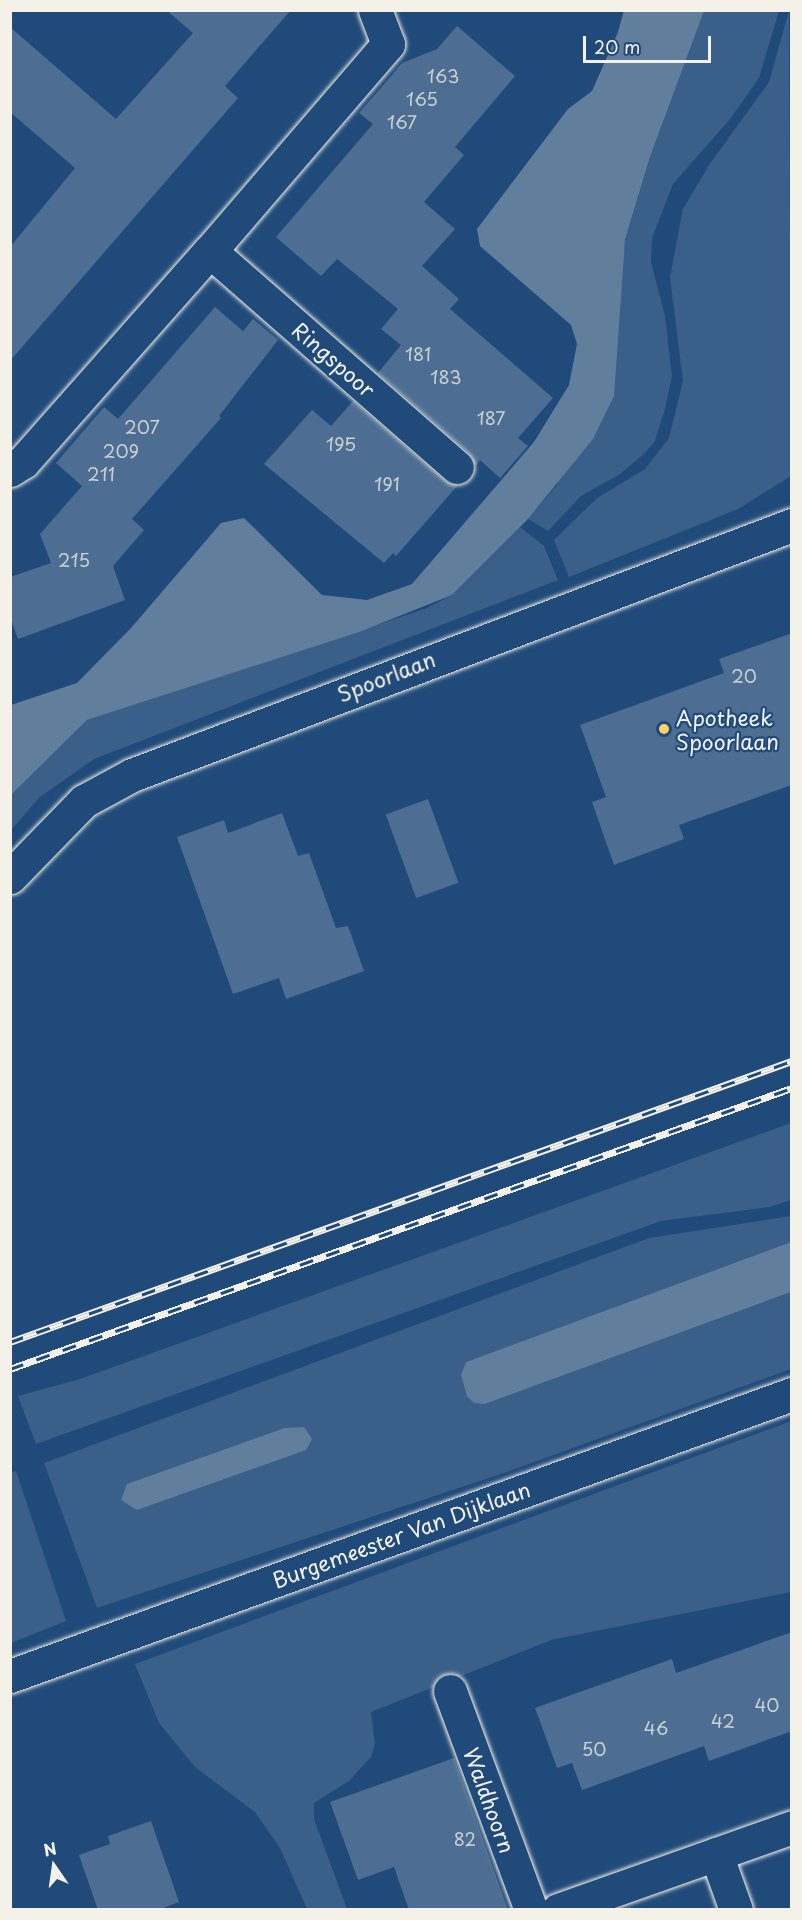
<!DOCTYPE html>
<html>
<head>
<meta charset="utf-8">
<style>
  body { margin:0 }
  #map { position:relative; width:802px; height:1920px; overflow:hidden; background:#1f4a7a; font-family:"Playpen Sans",sans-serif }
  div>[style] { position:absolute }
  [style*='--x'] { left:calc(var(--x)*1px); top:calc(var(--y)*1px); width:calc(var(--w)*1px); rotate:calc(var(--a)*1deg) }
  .green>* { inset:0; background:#3a5f88 }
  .water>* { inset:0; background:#627e9d }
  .building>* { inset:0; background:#4d6e92; transform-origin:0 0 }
  .roads { filter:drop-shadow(0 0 2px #f4f1e8) drop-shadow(0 0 2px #f4f1e8) }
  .minor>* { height:33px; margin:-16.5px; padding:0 16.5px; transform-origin:16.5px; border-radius:16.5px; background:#1f4a7a }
  .tertiary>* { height:33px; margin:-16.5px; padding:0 16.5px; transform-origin:16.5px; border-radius:16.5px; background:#1f4a7a }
  .rail>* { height:7px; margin-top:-3.5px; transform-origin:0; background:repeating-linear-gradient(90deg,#1f4a7a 0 14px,#f4f1e8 0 28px); box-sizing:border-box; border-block:2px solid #f4f1e8 }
  .dots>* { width:16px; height:16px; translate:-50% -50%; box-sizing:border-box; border:3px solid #1f4a7a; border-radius:50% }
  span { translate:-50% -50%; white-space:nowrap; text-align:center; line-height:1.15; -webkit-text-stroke:4.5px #1f4a7a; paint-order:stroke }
  .number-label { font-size:18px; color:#cad0d2 }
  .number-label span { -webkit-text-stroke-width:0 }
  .street-label { font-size:21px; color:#f4f1e8 }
  .poi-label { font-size:21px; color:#f4f1e8 }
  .left { translate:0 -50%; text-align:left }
  .frame { position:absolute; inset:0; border:12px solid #f4f1e8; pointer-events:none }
  .north { position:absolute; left:24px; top:1836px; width:60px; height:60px; -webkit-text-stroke:4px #1f4a7a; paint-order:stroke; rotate:347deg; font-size:16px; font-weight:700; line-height:24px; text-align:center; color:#f4f1e8 }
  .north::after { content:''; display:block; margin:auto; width:21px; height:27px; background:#f4f1e8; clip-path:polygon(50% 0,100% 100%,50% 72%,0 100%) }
  .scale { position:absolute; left:583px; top:36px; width:128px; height:27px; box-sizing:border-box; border:3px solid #f4f1e8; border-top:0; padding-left:8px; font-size:18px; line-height:21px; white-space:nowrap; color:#f4f1e8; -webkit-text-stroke:4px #1f4a7a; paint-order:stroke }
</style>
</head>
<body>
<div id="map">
  <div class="green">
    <i style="clip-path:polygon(704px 11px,779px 11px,759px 78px,731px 118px,673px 184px,652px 238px,651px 262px,665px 316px,672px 376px,665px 409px,655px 441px,644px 454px,620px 474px,581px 496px,548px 531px,528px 519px,557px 485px,619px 296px,625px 241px,650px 157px)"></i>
    <i style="clip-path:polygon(789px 11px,791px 476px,738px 509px,569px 577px,554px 540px,597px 498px,645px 469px,669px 438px,683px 381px,670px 277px,683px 209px,709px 165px,769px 82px)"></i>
    <i style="clip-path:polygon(520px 527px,544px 546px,558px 580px,94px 759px,40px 797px,11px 830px,11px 795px,87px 720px,425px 609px,452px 595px)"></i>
    <i style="clip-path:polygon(791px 1123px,791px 1200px,769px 1207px,661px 1221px,36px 1444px,18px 1396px,80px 1379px)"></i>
    <i style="clip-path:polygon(791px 1216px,791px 1242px,466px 1362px,485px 1404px,791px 1292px,791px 1369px,498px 1475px,97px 1608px,44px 1463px,649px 1238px)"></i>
    <i style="clip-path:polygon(791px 1421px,791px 1592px,551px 1640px,371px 1712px,375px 1744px,371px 1757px,349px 1781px,314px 1803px,314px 1819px,347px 1909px,307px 1909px,280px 1848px,255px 1812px,195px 1767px,159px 1723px,135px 1664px)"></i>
    <i style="clip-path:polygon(16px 1471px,66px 1621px,11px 1643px,10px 1473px)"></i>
  </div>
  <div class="water">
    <i style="clip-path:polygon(624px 10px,704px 11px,650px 157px,625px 240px,614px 396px,593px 439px,528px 519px,452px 595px,359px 632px,87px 720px,11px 795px,11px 705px,77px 683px,131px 628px,221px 523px,244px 518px,322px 595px,367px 600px,412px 584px,534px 442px,569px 385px,577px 344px,571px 325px,480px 246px,477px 229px,568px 109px,592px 91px,618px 32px)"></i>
    <i style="clip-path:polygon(791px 1242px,791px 1292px,485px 1404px,474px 1403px,467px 1396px,461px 1375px,466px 1362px)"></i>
    <i style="clip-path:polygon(304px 1427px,312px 1439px,306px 1450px,137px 1510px,121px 1500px,127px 1484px,285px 1428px)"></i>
  </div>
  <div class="building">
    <i style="clip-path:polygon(166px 10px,291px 10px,225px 86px,238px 98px,10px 361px,10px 247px,75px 168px,10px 112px,10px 27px,116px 119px,193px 33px)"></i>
    <i style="clip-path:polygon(457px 26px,515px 76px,455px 147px,464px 155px,424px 202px,455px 229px,422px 266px,459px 299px,450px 309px,553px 398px,518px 438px,528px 446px,500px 478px,480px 460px,475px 466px,469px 453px,378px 373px,401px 345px,381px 329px,398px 309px,337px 259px,321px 276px,276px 237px,373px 124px,359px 113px,393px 74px,402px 63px,437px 49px)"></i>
    <i style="clip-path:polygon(215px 307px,243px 331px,253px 319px,278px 340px,219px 416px,221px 418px,132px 519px,144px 530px,113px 566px,125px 600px,18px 639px,10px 617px,10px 577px,51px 563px,40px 534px,82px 486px,56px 463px,104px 407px,118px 419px)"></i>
    <i style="clip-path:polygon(353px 401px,445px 481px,458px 485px,396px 556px,393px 553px,384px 563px,264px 464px,312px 410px,331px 426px)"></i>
    <i style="clip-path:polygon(792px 633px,792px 785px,679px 825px,684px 839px,614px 865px,592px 802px,606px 797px,580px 725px,724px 673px,719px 659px)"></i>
    <i style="left:428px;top:799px;width:89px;height:45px;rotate:70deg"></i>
    <i style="clip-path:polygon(282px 813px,298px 856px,309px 853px,336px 928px,348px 926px,364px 971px,286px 999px,279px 978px,233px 994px,177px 837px,224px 820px,228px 833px)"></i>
    <i style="clip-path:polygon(792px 1632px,792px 1731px,709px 1761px,704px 1746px,582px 1790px,572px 1763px,557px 1768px,535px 1708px,672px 1659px,676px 1673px)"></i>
    <i style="clip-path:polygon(454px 1758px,508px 1910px,409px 1910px,394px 1867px,358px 1880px,330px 1802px)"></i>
    <i style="clip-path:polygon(151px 1821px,179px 1902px,158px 1910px,98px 1910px,79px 1855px,110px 1844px,108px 1836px)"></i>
  </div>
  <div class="roads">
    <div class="minor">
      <i style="--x:210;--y:251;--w:328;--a:41.2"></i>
      <i style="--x:10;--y:470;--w:15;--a:-32"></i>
      <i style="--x:23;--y:462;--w:282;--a:-48.5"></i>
      <i style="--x:210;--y:251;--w:273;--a:-49.3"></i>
      <i style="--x:388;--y:44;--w:36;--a:-111"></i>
      <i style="--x:10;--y:877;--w:106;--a:-45.8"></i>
      <i style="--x:84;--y:801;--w:55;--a:-28.4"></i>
      <i style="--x:132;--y:775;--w:706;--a:-20.75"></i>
      <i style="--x:450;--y:1691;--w:233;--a:69.7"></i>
      <i style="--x:716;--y:1854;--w:59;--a:70.3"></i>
      <i style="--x:558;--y:1910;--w:248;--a:-19.5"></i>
    </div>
    <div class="tertiary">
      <i style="--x:10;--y:1676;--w:831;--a:-19.83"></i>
    </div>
  </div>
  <div class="rail">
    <i style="--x:10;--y:1342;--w:831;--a:-19.77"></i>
    <i style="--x:10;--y:1369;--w:831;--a:-19.77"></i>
  </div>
  <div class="dots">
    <i style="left:664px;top:729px;background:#ffd166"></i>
  </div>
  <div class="number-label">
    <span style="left:443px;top:76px">163</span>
    <span style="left:422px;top:99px">165</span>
    <span style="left:402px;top:122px">167</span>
    <span style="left:418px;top:354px">181</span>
    <span style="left:446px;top:377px">183</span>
    <span style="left:491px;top:418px">187</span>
    <span style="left:142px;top:427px">207</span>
    <span style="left:341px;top:444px">195</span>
    <span style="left:121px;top:451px">209</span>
    <span style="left:101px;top:474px">211</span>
    <span style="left:387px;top:484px">191</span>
    <span style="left:74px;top:560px">215</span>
    <span style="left:744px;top:676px">20</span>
    <span style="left:767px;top:1705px">40</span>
    <span style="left:723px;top:1721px">42</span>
    <span style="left:656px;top:1728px">46</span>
    <span style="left:594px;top:1749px">50</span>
    <span style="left:465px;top:1839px">82</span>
  </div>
  <div class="street-label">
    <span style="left:334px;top:359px;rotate:41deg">Ringspoor</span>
    <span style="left:386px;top:676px;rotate:-21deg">Spoorlaan</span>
    <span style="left:401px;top:1534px;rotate:-20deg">Burgemeester Van Dijklaan</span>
    <span style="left:490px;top:1800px;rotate:70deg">Waldhoorn</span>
  </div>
  <div class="poi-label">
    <span class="left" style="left:676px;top:729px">Apotheek<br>Spoorlaan</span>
  </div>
  <div class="frame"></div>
  <div class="north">N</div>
  <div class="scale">20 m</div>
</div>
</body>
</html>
